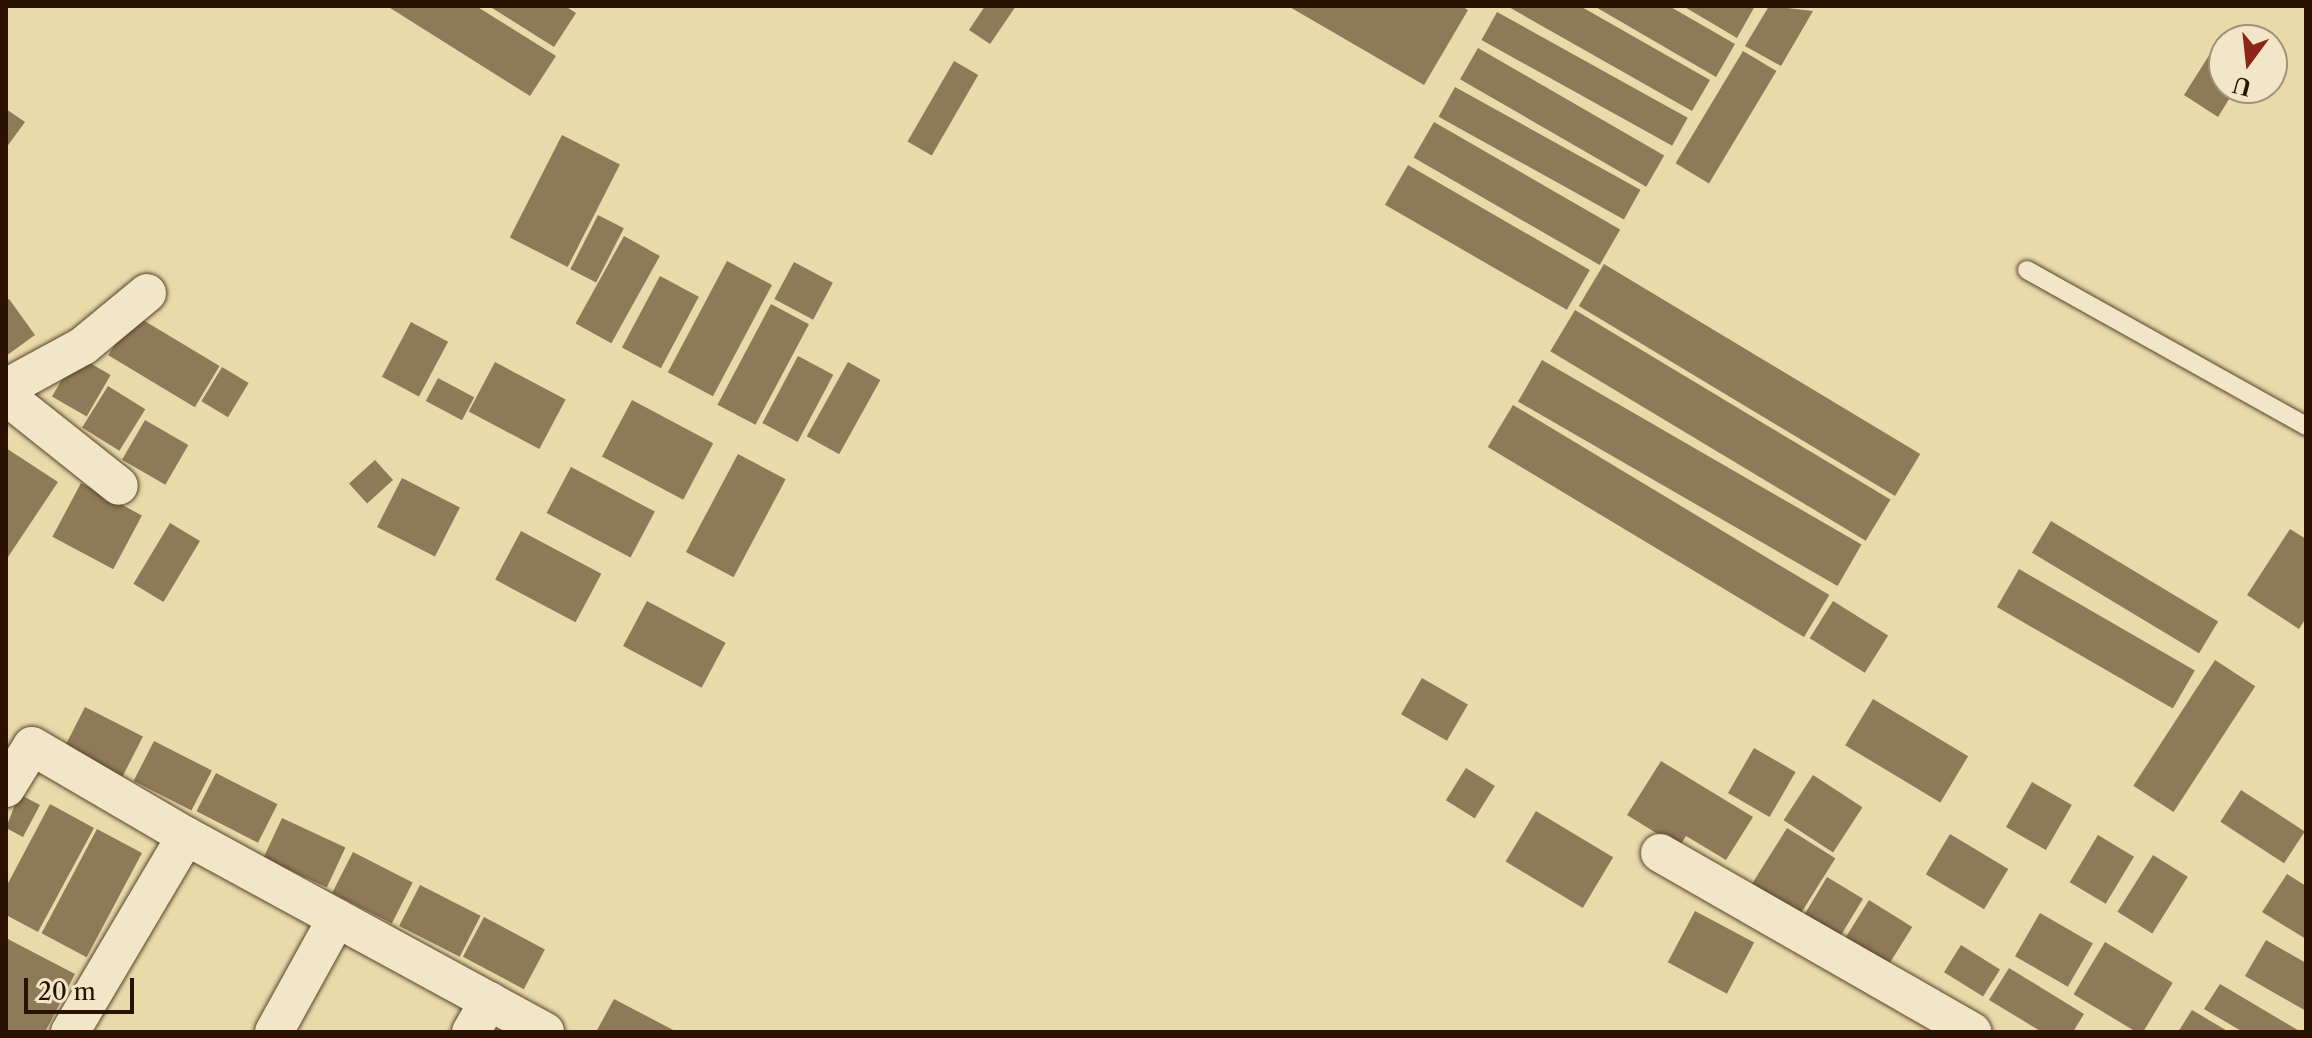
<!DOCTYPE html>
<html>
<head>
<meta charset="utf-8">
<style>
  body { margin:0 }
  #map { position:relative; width:2312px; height:1038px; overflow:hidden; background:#e9daaa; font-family:"Libre Caslon Text",serif }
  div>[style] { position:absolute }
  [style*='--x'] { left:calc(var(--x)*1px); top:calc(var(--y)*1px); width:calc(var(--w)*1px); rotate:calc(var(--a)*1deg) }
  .building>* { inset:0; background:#8e7a58; transform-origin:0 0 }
  .roads { filter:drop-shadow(0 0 2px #5a432a) drop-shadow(0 0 2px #5a432a) }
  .lane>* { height:18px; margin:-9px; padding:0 9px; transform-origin:9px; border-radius:9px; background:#f1e7c8 }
  .street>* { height:38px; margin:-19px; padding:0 19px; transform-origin:19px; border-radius:19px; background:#f1e7c8 }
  span { translate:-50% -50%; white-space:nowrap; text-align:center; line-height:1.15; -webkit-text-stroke:7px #f1e7c8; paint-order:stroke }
  .frame { position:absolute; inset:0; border:8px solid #2b1100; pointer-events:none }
  .north { position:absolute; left:2208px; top:24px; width:80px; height:80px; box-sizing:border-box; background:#f1e7c8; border:2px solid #a29178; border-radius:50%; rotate:195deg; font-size:22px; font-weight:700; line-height:32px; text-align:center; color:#2b1100 }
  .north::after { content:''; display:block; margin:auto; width:28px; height:36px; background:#8f2418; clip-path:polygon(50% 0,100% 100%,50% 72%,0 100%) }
  .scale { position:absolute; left:24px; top:978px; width:110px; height:36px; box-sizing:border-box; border:4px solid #2b1100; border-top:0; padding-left:10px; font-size:24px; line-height:28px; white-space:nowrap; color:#2b1100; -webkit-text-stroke:6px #f1e7c8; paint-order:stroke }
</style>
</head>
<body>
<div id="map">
  <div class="building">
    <i style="clip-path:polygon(387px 6px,476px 6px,556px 56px,530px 96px)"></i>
    <i style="clip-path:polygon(489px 6px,565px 6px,576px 13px,554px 47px)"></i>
    <i style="clip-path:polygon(985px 6px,1016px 6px,990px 44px,969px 30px)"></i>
    <i style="clip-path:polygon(1288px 6px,1461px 6px,1468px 10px,1424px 85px)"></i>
    <i style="clip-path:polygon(1507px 6px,1580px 6px,1710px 80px,1692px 111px)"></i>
    <i style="clip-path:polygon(1594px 6px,1669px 6px,1735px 44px,1716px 77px)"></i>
    <i style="clip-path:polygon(1683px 6px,1755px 6px,1737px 38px)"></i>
    <i style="clip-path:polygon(1769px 6px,1813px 11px,1781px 66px,1745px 46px)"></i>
    <i style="left:1497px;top:12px;width:218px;height:32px;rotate:29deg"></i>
    <i style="clip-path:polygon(2220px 38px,2224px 88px,2236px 88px,2218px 117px,2184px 95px)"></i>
    <i style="left:1478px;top:48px;width:215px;height:36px;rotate:30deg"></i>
    <i style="left:1743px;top:51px;width:39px;height:131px;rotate:31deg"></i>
    <i style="left:954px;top:61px;width:28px;height:93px;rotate:30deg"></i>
    <i style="left:1455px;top:87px;width:212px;height:34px;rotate:29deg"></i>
    <i style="clip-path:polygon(6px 109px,25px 122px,6px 148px)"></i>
    <i style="left:1434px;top:122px;width:215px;height:41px;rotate:30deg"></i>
    <i style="left:562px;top:135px;width:65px;height:115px;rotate:27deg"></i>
    <i style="left:1408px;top:165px;width:210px;height:46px;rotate:30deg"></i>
    <i style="left:598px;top:215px;width:29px;height:61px;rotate:27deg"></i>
    <i style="left:624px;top:236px;width:41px;height:100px;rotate:29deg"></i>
    <i style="left:727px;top:261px;width:51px;height:126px;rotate:28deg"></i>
    <i style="left:794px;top:262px;width:44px;height:42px;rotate:28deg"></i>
    <i style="left:1604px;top:264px;width:369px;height:49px;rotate:31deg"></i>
    <i style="left:660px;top:276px;width:44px;height:81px;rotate:28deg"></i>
    <i style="clip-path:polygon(9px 299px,35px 335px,6px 356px,6px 301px)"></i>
    <i style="left:771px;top:304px;width:43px;height:114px;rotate:28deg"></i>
    <i style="left:1575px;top:310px;width:368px;height:48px;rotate:31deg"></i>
    <i style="left:133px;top:314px;width:101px;height:48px;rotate:31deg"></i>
    <i style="left:411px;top:322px;width:42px;height:62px;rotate:28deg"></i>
    <i style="left:76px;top:355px;width:40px;height:48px;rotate:30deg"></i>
    <i style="left:798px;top:356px;width:40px;height:76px;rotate:28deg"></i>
    <i style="left:1542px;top:360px;width:369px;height:48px;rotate:30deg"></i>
    <i style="left:495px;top:362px;width:80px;height:56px;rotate:28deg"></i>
    <i style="left:848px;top:362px;width:37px;height:85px;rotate:29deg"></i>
    <i style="left:222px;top:367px;width:31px;height:40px;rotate:31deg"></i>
    <i style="left:438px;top:378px;width:41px;height:26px;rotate:28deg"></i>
    <i style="left:108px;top:386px;width:44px;height:49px;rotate:32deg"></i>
    <i style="left:632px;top:400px;width:92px;height:64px;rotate:28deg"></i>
    <i style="left:1513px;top:405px;width:369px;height:49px;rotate:31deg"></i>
    <i style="left:145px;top:420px;width:50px;height:46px;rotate:30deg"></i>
    <i style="clip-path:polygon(6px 448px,58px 482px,6px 560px)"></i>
    <i style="left:738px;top:454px;width:54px;height:111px;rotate:28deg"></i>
    <i style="left:375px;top:460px;width:27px;height:35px;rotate:48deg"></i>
    <i style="left:571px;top:467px;width:95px;height:52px;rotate:28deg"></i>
    <i style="left:402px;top:478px;width:65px;height:55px;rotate:27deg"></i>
    <i style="left:81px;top:483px;width:69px;height:61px;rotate:28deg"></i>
    <i style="left:2051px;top:521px;width:195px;height:37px;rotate:31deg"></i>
    <i style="left:170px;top:523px;width:35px;height:71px;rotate:31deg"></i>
    <i style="clip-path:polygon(2290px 529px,2306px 539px,2306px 618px,2299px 629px,2247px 595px)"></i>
    <i style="left:521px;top:531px;width:91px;height:55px;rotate:28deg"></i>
    <i style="left:2019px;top:569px;width:203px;height:44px;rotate:30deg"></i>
    <i style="left:647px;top:601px;width:89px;height:51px;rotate:28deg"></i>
    <i style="left:1833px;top:601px;width:65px;height:44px;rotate:32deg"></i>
    <i style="left:2215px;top:660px;width:48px;height:150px;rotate:33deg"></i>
    <i style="left:1422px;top:678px;width:53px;height:42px;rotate:30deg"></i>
    <i style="left:1873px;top:699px;width:111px;height:54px;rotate:31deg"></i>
    <i style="left:85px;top:707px;width:65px;height:45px;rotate:27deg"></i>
    <i style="left:154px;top:741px;width:65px;height:45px;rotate:27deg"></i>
    <i style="left:1754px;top:748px;width:48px;height:52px;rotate:30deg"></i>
    <i style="clip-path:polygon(1661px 761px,1753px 817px,1726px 860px,1686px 836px,1679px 847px,1627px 815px)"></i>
    <i style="left:1466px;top:768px;width:34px;height:38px;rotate:32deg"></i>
    <i style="left:216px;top:773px;width:69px;height:43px;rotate:27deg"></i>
    <i style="left:1813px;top:775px;width:59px;height:54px;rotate:33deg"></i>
    <i style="left:2032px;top:782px;width:46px;height:52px;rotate:30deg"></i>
    <i style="left:2241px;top:790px;width:76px;height:38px;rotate:33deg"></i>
    <i style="clip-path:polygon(19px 794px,40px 805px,23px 837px,6px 828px)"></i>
    <i style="clip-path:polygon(50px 804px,94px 828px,38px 932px,6px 915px,6px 887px)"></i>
    <i style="left:1536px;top:811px;width:90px;height:59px;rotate:31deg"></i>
    <i style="left:282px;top:818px;width:70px;height:44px;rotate:25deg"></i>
    <i style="left:1787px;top:828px;width:57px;height:70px;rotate:32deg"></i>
    <i style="left:97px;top:829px;width:51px;height:118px;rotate:28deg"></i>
    <i style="left:1950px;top:834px;width:68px;height:47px;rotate:31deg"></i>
    <i style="left:2098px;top:835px;width:42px;height:55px;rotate:31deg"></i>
    <i style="left:353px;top:852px;width:67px;height:46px;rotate:27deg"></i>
    <i style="left:2153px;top:855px;width:41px;height:67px;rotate:32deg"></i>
    <i style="clip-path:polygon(2287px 874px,2306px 886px,2306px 939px,2262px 912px)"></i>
    <i style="left:1827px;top:877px;width:42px;height:44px;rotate:31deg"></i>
    <i style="left:420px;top:885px;width:68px;height:46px;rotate:27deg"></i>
    <i style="left:1869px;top:900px;width:51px;height:54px;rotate:32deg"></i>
    <i style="left:1695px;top:911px;width:67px;height:58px;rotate:28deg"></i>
    <i style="left:2040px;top:913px;width:61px;height:50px;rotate:30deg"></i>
    <i style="left:484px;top:917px;width:69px;height:45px;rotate:28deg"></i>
    <i style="clip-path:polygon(6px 938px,75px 974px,45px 1032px,6px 1032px)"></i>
    <i style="clip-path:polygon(2266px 940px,2306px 963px,2306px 1011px,2245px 976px)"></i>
    <i style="left:2105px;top:942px;width:79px;height:61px;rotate:31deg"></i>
    <i style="left:1961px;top:945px;width:46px;height:32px;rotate:32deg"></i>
    <i style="clip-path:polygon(2009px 968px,2084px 1014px,2073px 1032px,2042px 1032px,1989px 1000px)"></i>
    <i style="clip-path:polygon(2220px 984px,2301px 1032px,2243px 1032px,2204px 1009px)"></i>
    <i style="clip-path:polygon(614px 999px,677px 1032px,596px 1032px)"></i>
    <i style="clip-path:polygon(2192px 1010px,2229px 1032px,2178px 1032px)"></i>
  </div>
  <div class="roads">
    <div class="lane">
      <i style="--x:2027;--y:270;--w:320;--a:29.2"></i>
    </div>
    <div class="street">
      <i style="--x:6;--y:388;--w:88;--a:-28.6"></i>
      <i style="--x:83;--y:346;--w:83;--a:-39.6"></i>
      <i style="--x:6;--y:396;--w:144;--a:38.5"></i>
      <i style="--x:6;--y:788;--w:49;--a:-58.2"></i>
      <i style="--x:32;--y:746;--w:178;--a:30.3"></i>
      <i style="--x:186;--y:836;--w:228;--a:120.6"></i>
      <i style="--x:186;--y:836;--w:409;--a:28.6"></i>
      <i style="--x:1660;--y:853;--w:360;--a:29.8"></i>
      <i style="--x:274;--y:1032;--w:130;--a:-61.1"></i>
      <i style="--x:471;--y:1032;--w:36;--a:-60"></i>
    </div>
  </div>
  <div class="frame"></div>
  <div class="north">U</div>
  <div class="scale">20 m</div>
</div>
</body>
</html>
